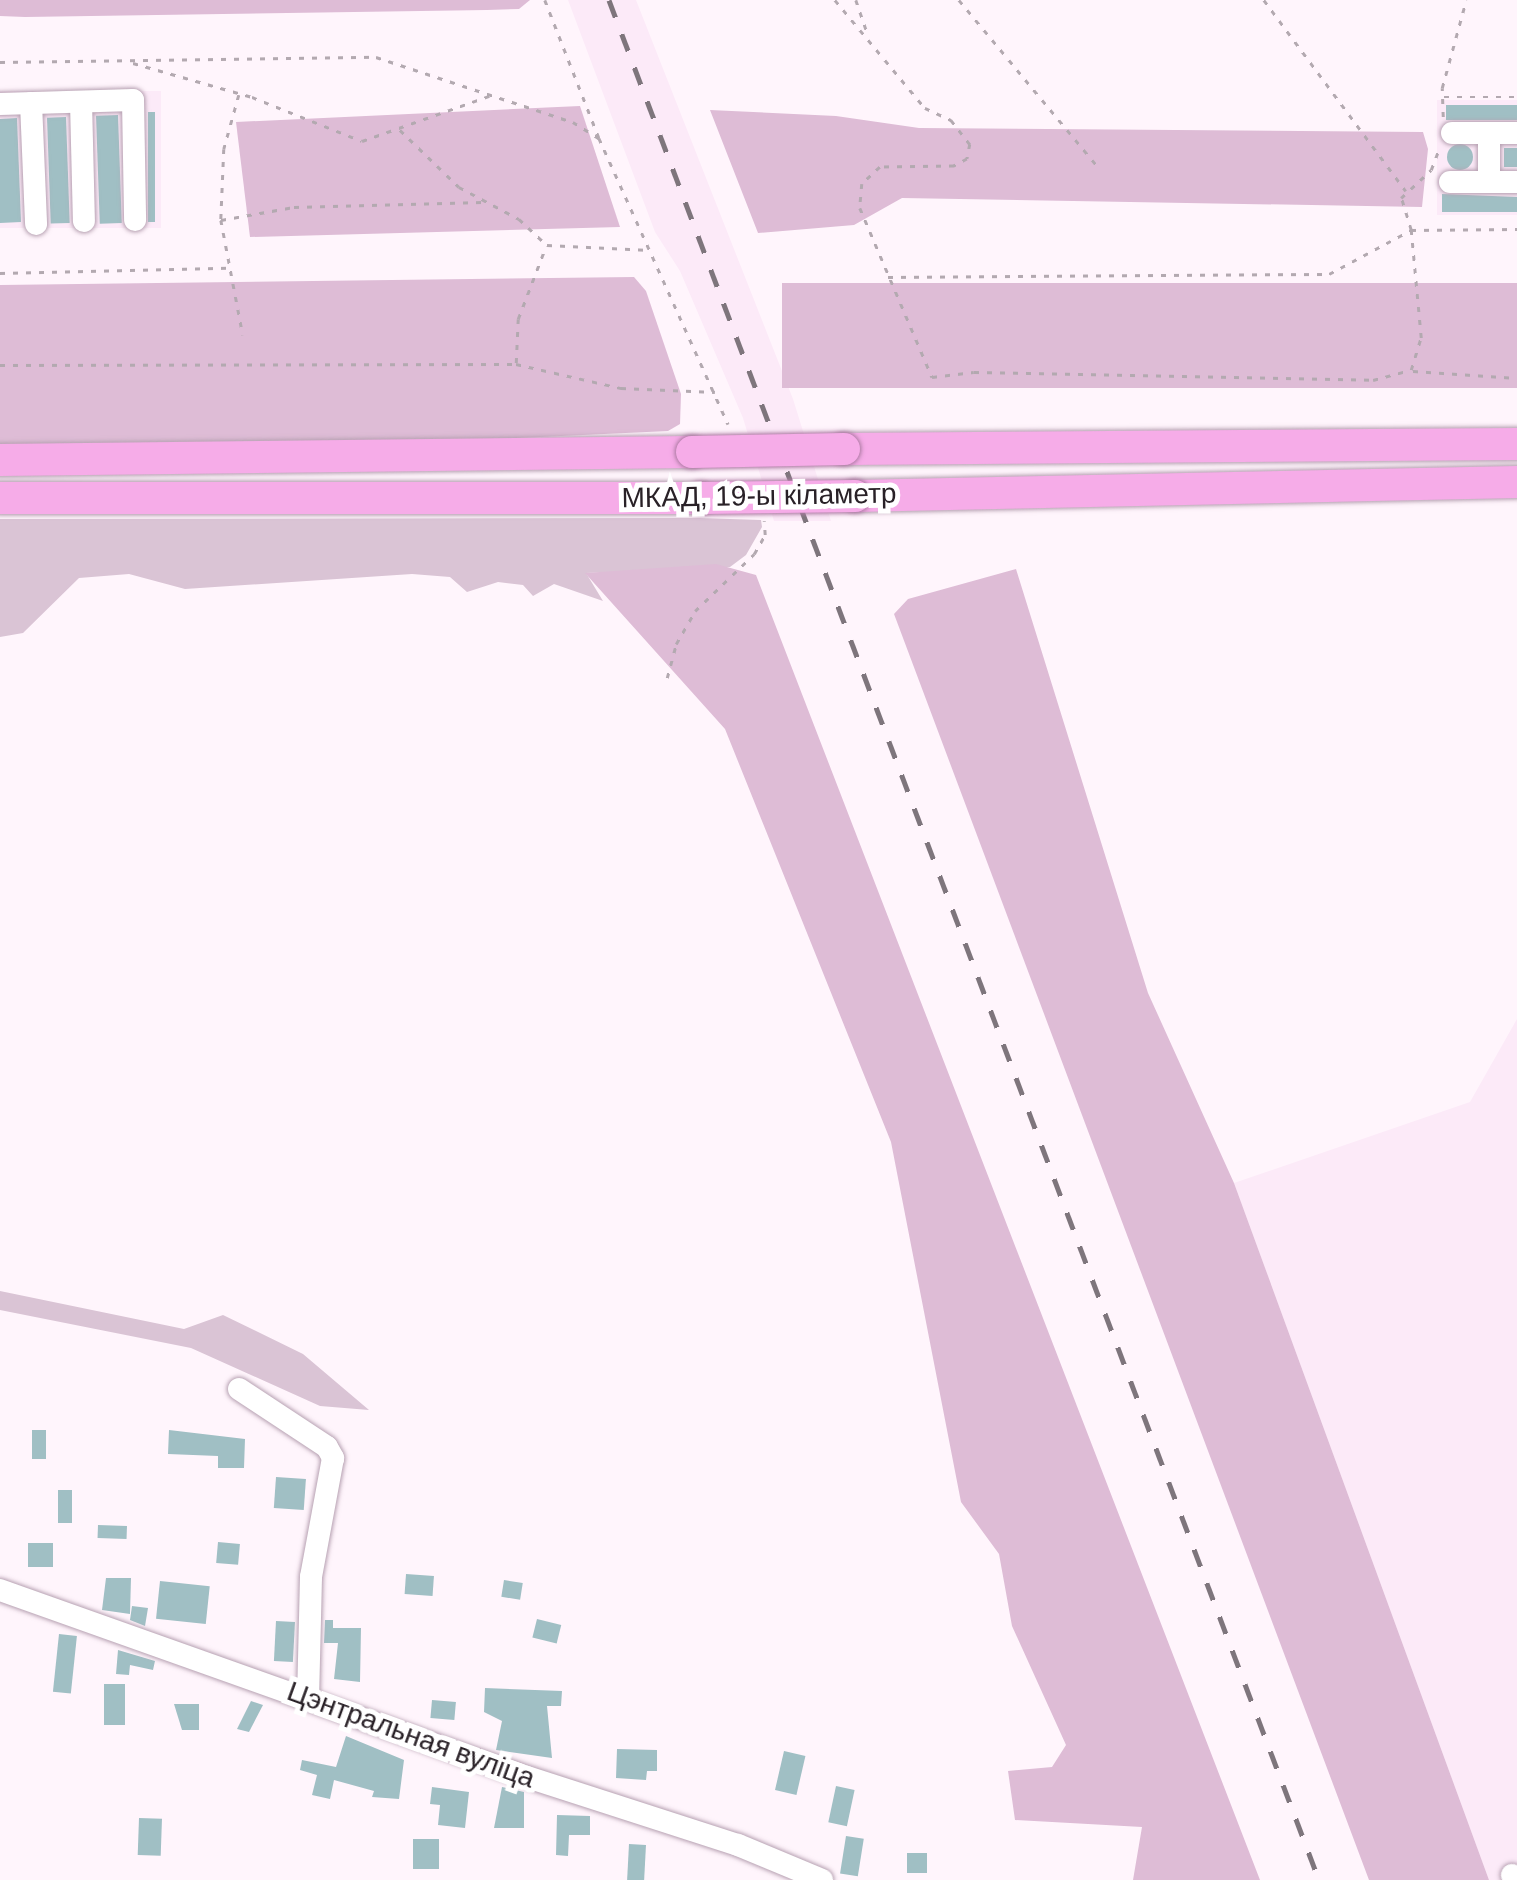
<!DOCTYPE html>
<html>
<head>
<meta charset="utf-8">
<style>
  body { margin:0 }
  #map { position:relative; width:1517px; height:1880px; overflow:hidden; background:#fff5fc; font-family:Arial,sans-serif }
  div>[style] { position:absolute }
  [style*='--x'] { left:calc(var(--x)*1px); top:calc(var(--y)*1px); width:calc(var(--w)*1px); rotate:calc(var(--a)*1deg) }
  .built>* { inset:0; background:#fceaf8; transform-origin:0 0 }
  .green>* { inset:0; background:#dac4d5 }
  .forest>* { inset:0; background:#debcd6; transform-origin:0 0 }
  .building>* { inset:0; background:#a0bfc4; transform-origin:0 0 }
  .round { border-radius:50% }
  .path>* { height:2.5px; margin-top:-1.25px; transform-origin:0; background:repeating-linear-gradient(90deg,#b3a9b0 0 5px,transparent 0 13px) }
  .roads { filter:drop-shadow(0 0 2px #b7a1b2) drop-shadow(0 0 2px #b7a1b2) }
  .minor>* { height:22px; margin:-11px; padding:0 11px; transform-origin:11px; border-radius:11px; background:#fff }
  .highway>* { height:32px; margin:-16px; padding:0 16px; transform-origin:16px; border-radius:16px; background:#f6ace8 }
  .rail>* { height:5px; margin-top:-2.5px; transform-origin:0; background:repeating-linear-gradient(90deg,#7e757c 0 18px,transparent 0 36px) }
  .bridges { filter:drop-shadow(0 0 2px #ae7ba4) drop-shadow(0 0 2px #ae7ba4) }
  .highway-bridge>* { height:32px; margin:-16px; padding:0 16px; transform-origin:16px; border-radius:16px; background:#f6ace8 }
  span { translate:-50% -50%; white-space:nowrap; text-align:center; line-height:1.15; -webkit-text-stroke:10px #fff; paint-order:stroke }
  .street-label { font-size:28px; color:#292127 }
</style>
</head>
<body>
<div id="map">
  <div class="built">
    <i style="clip-path:polygon(568px 0,636px 0,793px 399px,831px 521px,774px 521px,743px 418px,680px 271px,655px 232px)"></i>
    <i style="left:161px;top:91px;width:137px;height:161px;rotate:90deg"></i>
    <i style="left:1437px;top:100px;width:80px;height:115px"></i>
    <i style="clip-path:polygon(1517px 1019px,1517px 1880px,1489px 1880px,1234px 1183px,1470px 1102px)"></i>
  </div>
  <div class="green">
    <i style="clip-path:polygon(699px 518px,761px 520px,762px 527px,746px 555px,730px 567px,586px 573px,603px 601px,554px 584px,533px 596px,523px 585px,498px 582px,467px 592px,450px 577px,412px 574px,185px 589px,129px 574px,79px 578px,23px 633px,0 637px,0 519px)"></i>
    <i style="clip-path:polygon(0 1291px,184px 1329px,223px 1315px,303px 1354px,369px 1410px,320px 1406px,191px 1348px,0 1310px)"></i>
  </div>
  <div class="forest">
    <i style="clip-path:polygon(0 0,530px 0,519px 9px,487px 10px,25px 17px,0 16px)"></i>
    <i style="clip-path:polygon(580px 106px,620px 227px,250px 237px,236px 122px)"></i>
    <i style="clip-path:polygon(710px 110px,836px 116px,919px 128px,1423px 132px,1428px 149px,1422px 207px,902px 198px,854px 225px,758px 233px)"></i>
    <i style="clip-path:polygon(634px 277px,646px 291px,681px 394px,680px 424px,668px 431px,412px 443px,0 447px,0 285px)"></i>
    <i style="left:1517px;top:283px;width:105px;height:735px;rotate:90deg"></i>
    <i style="clip-path:polygon(716px 564px,756px 575px,1260px 1880px,1133px 1880px,1142px 1827px,1015px 1820px,1008px 1771px,1052px 1767px,1066px 1745px,1012px 1626px,999px 1554px,961px 1502px,891px 1142px,725px 729px,585px 573px)"></i>
    <i style="clip-path:polygon(1016px 569px,1148px 993px,1234px 1183px,1489px 1880px,1369px 1880px,894px 614px,908px 599px)"></i>
  </div>
  <div class="building">
    <i style="left:1446px;top:105px;width:71px;height:15px"></i>
    <i style="left:148px;top:112px;width:7px;height:110px"></i>
    <i style="left:118px;top:115px;width:108px;height:22px;rotate:88deg"></i>
    <i style="left:66px;top:117px;width:106px;height:19px;rotate:88deg"></i>
    <i style="clip-path:polygon(17px 118px,21px 222px,0 223px,0 119px)"></i>
    <i class="round" style="left:1447px;top:144px;width:26px;height:26px"></i>
    <i style="left:1504px;top:148px;width:13px;height:19px"></i>
    <i style="clip-path:polygon(1442px 194px,1517px 197px,1517px 212px,1442px 212px)"></i>
    <i style="left:32px;top:1430px;width:14px;height:29px"></i>
    <i style="clip-path:polygon(169px 1430px,245px 1439px,244px 1468px,218px 1468px,218px 1456px,168px 1454px)"></i>
    <i style="left:276px;top:1477px;width:30px;height:31px;rotate:4deg"></i>
    <i style="left:58px;top:1490px;width:14px;height:33px"></i>
    <i style="left:98px;top:1525px;width:29px;height:13px;rotate:2deg"></i>
    <i style="left:218px;top:1542px;width:22px;height:21px;rotate:5deg"></i>
    <i style="left:28px;top:1543px;width:25px;height:24px"></i>
    <i style="left:406px;top:1574px;width:28px;height:20px;rotate:4deg"></i>
    <i style="clip-path:polygon(106px 1578px,131px 1578px,130px 1614px,102px 1610px)"></i>
    <i style="left:504px;top:1580px;width:19px;height:17px;rotate:9deg"></i>
    <i style="left:160px;top:1581px;width:50px;height:38px;rotate:6deg"></i>
    <i style="clip-path:polygon(132px 1606px,148px 1608px,145px 1626px,130px 1620px)"></i>
    <i style="left:537px;top:1619px;width:25px;height:19px;rotate:14deg"></i>
    <i style="clip-path:polygon(325px 1620px,333px 1620px,333px 1628px,361px 1628px,360px 1682px,334px 1679px,338px 1643px,324px 1643px)"></i>
    <i style="left:276px;top:1621px;width:19px;height:40px;rotate:3deg"></i>
    <i style="left:59px;top:1634px;width:18px;height:58px;rotate:6deg"></i>
    <i style="clip-path:polygon(118px 1650px,155px 1661px,153px 1670px,130px 1665px,129px 1675px,116px 1674px)"></i>
    <i style="left:104px;top:1684px;width:21px;height:41px"></i>
    <i style="clip-path:polygon(485px 1688px,562px 1691px,561px 1706px,547px 1706px,552px 1758px,496px 1750px,502px 1721px,484px 1712px)"></i>
    <i style="left:432px;top:1700px;width:24px;height:18px;rotate:5deg"></i>
    <i style="clip-path:polygon(251px 1701px,263px 1705px,249px 1732px,237px 1729px)"></i>
    <i style="clip-path:polygon(174px 1704px,199px 1704px,199px 1730px,182px 1730px)"></i>
    <i style="clip-path:polygon(346px 1736px,404px 1760px,399px 1799px,372px 1797px,374px 1791px,334px 1780px,330px 1799px,312px 1795px,317px 1775px,300px 1770px,302px 1760px,336px 1767px)"></i>
    <i style="clip-path:polygon(617px 1749px,657px 1750px,657px 1771px,647px 1771px,646px 1780px,616px 1778px)"></i>
    <i style="left:784px;top:1751px;width:22px;height:40px;rotate:13deg"></i>
    <i style="left:836px;top:1786px;width:19px;height:37px;rotate:12deg"></i>
    <i style="clip-path:polygon(432px 1787px,469px 1792px,465px 1828px,438px 1825px,440px 1805px,430px 1804px)"></i>
    <i style="clip-path:polygon(502px 1787px,524px 1792px,524px 1828px,494px 1828px)"></i>
    <i style="clip-path:polygon(557px 1815px,590px 1816px,590px 1835px,569px 1835px,568px 1856px,556px 1855px)"></i>
    <i style="left:139px;top:1818px;width:23px;height:37px;rotate:2deg"></i>
    <i style="left:846px;top:1836px;width:18px;height:38px;rotate:9deg"></i>
    <i style="left:413px;top:1839px;width:26px;height:30px"></i>
    <i style="left:629px;top:1844px;width:17px;height:36px;rotate:3deg"></i>
    <i style="left:907px;top:1853px;width:20px;height:20px"></i>
  </div>
  <div class="path">
    <i style="--x:545;--y:0;--w:148;--a:68.6"></i>
    <i style="--x:835;--y:0;--w:141;--a:50.2"></i>
    <i style="--x:925;--y:108;--w:29;--a:25"></i>
    <i style="--x:951;--y:120;--w:31;--a:52"></i>
    <i style="--x:970;--y:144;--w:15;--a:101"></i>
    <i style="--x:967;--y:159;--w:15;--a:152"></i>
    <i style="--x:954;--y:166;--w:74;--a:179.2"></i>
    <i style="--x:880;--y:167;--w:25;--a:137"></i>
    <i style="--x:862;--y:184;--w:24;--a:95"></i>
    <i style="--x:860;--y:208;--w:184;--a:66.9"></i>
    <i style="--x:932;--y:377;--w:42;--a:-6.8"></i>
    <i style="--x:974;--y:372;--w:399;--a:1.1"></i>
    <i style="--x:1373;--y:380;--w:39;--a:-15"></i>
    <i style="--x:1411;--y:370;--w:34;--a:-73"></i>
    <i style="--x:1421;--y:338;--w:108;--a:-95.3"></i>
    <i style="--x:1411;--y:230;--w:34;--a:-107"></i>
    <i style="--x:1401;--y:198;--w:41;--a:-43"></i>
    <i style="--x:1431;--y:170;--w:22;--a:-69"></i>
    <i style="--x:856;--y:0;--w:34;--a:71"></i>
    <i style="--x:959;--y:0;--w:217;--a:50.2"></i>
    <i style="--x:1264;--y:0;--w:238;--a:53.4"></i>
    <i style="--x:0;--y:62;--w:376;--a:-0.8"></i>
    <i style="--x:376;--y:57;--w:207;--a:18.3"></i>
    <i style="--x:573;--y:122;--w:31;--a:32"></i>
    <i style="--x:599;--y:138;--w:314;--a:65.7"></i>
    <i style="--x:133;--y:63;--w:124;--a:15.9"></i>
    <i style="--x:252;--y:97;--w:118;--a:21.8"></i>
    <i style="--x:362;--y:141;--w:135;--a:-19.5"></i>
    <i style="--x:239;--y:95;--w:56;--a:105.5"></i>
    <i style="--x:224;--y:149;--w:71;--a:92.4"></i>
    <i style="--x:221;--y:220;--w:117;--a:79.2"></i>
    <i style="--x:1444;--y:97;--w:73;--a:0"></i>
    <i style="--x:1443;--y:117;--w:29;--a:-92"></i>
    <i style="--x:1442;--y:88;--w:91;--a:-74.7"></i>
    <i style="--x:400;--y:130;--w:82;--a:44"></i>
    <i style="--x:459;--y:187;--w:68;--a:28.1"></i>
    <i style="--x:519;--y:219;--w:38;--a:43"></i>
    <i style="--x:547;--y:245;--w:103;--a:2.8"></i>
    <i style="--x:221;--y:220;--w:74;--a:-10.1"></i>
    <i style="--x:294;--y:207;--w:189;--a:-1.5"></i>
    <i style="--x:0;--y:273;--w:228;--a:-1.3"></i>
    <i style="--x:888;--y:277;--w:441;--a:-0.4"></i>
    <i style="--x:1329;--y:274;--w:93;--a:-28.2"></i>
    <i style="--x:1411;--y:230;--w:106;--a:-0.5"></i>
    <i style="--x:516;--y:363;--w:44;--a:-87.4"></i>
    <i style="--x:518;--y:319;--w:78;--a:-69"></i>
    <i style="--x:0;--y:365;--w:516;--a:-0.11"></i>
    <i style="--x:516;--y:364;--w:108;--a:12.9"></i>
    <i style="--x:621;--y:388;--w:94;--a:2.4"></i>
    <i style="--x:1413;--y:371;--w:104;--a:3.9"></i>
    <i style="--x:667;--y:678;--w:35;--a:-75"></i>
    <i style="--x:676;--y:644;--w:38;--a:-60"></i>
    <i style="--x:695;--y:611;--w:82;--a:-44"></i>
    <i style="--x:754;--y:554;--w:22;--a:-60"></i>
    <i style="--x:765;--y:535;--w:14;--a:-94"></i>
  </div>
  <div class="roads">
    <div class="minor">
      <i style="--x:81;--y:102;--w:119;--a:88.6"></i>
      <i style="--x:31;--y:103;--w:121;--a:87.6"></i>
      <i style="--x:0;--y:104;--w:133;--a:-1.7"></i>
      <i style="--x:133;--y:100;--w:120;--a:89"></i>
      <i style="--x:1452;--y:133;--w:65;--a:0"></i>
      <i style="--x:1450;--y:182;--w:67;--a:0"></i>
      <i style="--x:1489;--y:182;--w:49;--a:-90"></i>
      <i style="--x:239;--y:1389;--w:105;--a:33.4"></i>
      <i style="--x:327;--y:1447;--w:13;--a:61"></i>
      <i style="--x:333;--y:1458;--w:121;--a:100.5"></i>
      <i style="--x:311;--y:1577;--w:122;--a:91.4"></i>
      <i style="--x:0;--y:1590;--w:550;--a:19.56"></i>
      <i style="--x:518;--y:1774;--w:231;--a:17.9"></i>
      <i style="--x:738;--y:1845;--w:91;--a:22.6"></i>
      <i style="--x:1512;--y:1875;--w:6;--a:59"></i>
    </div>
    <div class="highway">
      <i style="--x:844;--y:449;--w:673;--a:-0.43"></i>
      <i style="--x:0;--y:460;--w:692;--a:-0.66"></i>
      <i style="--x:855;--y:496;--w:662;--a:-1.21"></i>
      <i style="--x:0;--y:498;--w:701;--a:0"></i>
    </div>
  </div>
  <div class="rail">
    <i style="--x:609;--y:0;--w:2010;--a:69.31"></i>
  </div>
  <div class="bridges">
    <div class="highway-bridge">
      <i style="--x:692;--y:452;--w:152;--a:-1.1"></i>
      <i style="--x:701;--y:498;--w:154;--a:-0.7"></i>
    </div>
  </div>
  <div class="street-label">
    <span style="left:759px;top:496px;rotate:-1deg">МКАД, 19-ы кіламетр</span>
    <span style="left:411px;top:1735px;rotate:20deg">Цэнтральная вуліца</span>
  </div>
</div>
</body>
</html>
